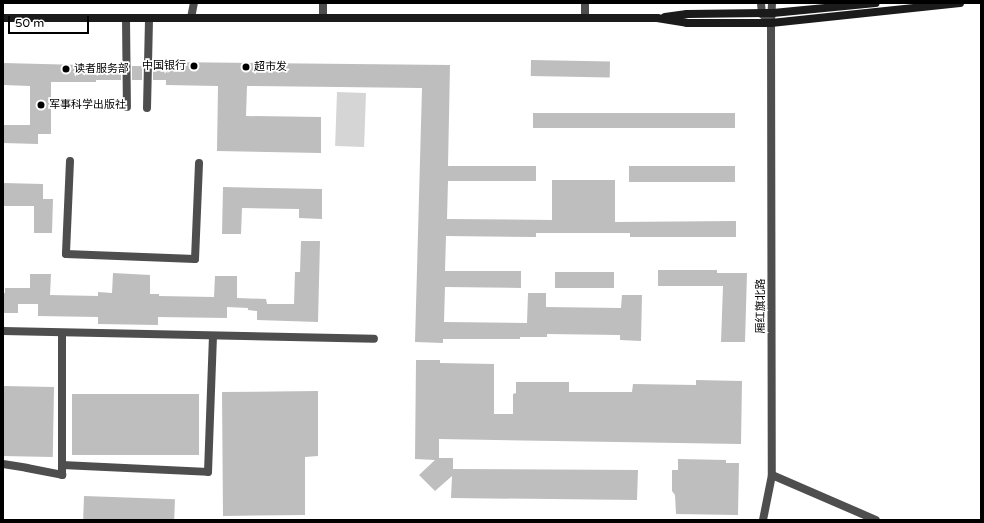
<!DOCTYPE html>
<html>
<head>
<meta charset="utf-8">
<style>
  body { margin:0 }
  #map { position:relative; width:984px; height:523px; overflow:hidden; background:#fff; font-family:"Varela Round","Noto Sans SC",sans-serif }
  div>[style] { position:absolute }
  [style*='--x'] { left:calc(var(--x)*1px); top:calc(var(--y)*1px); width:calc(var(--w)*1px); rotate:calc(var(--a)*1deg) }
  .green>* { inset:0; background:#d5d5d5; transform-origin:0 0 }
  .building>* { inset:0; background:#bebebe; transform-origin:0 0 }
  .street>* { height:8px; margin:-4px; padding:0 4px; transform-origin:4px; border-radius:4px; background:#4e4e4e }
  .secondary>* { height:8px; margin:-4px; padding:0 4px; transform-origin:4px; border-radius:4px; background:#1b1b1b }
  .dots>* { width:11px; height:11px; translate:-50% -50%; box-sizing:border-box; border:2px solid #fff; border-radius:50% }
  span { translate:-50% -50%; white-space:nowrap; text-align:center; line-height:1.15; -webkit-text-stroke:3.5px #fff; paint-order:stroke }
  .poi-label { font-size:11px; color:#000 }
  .right { translate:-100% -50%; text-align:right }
  .left { translate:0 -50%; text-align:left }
  .street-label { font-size:11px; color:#000 }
  .frame { position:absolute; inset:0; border:4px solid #000; pointer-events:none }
  .scale { position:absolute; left:8px; top:16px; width:81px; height:18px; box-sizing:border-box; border:2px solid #000; border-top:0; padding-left:5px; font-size:12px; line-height:14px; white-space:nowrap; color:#000; -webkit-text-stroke:3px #fff; paint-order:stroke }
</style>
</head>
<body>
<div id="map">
  <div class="green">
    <i style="left:337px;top:92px;width:29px;height:54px;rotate:2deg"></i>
  </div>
  <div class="building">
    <i style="left:531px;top:60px;width:79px;height:16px;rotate:1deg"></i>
    <i style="clip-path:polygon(166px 62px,450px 65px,448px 166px,536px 166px,536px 181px,448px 181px,447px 219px,552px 220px,552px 180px,615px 180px,615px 222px,736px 221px,736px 237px,630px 237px,630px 233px,536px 233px,536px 237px,446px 236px,445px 271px,521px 271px,521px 288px,445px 287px,444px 322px,527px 323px,528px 293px,546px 293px,546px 307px,621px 308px,622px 295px,642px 295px,641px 341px,620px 340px,620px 335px,547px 334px,547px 337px,520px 337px,520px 339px,443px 339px,443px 343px,415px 342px,422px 88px,247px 86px,246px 116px,321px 117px,321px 153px,217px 151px,218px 86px,166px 85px,166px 80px,153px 80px,153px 66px,166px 66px)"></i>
    <i style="clip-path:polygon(3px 63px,121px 66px,121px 80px,96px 80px,96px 82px,51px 82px,51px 134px,38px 134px,38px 144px,3px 143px,3px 125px,30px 125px,30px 86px,3px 85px)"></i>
    <i style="left:132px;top:66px;width:10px;height:14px"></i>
    <i style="left:533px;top:113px;width:202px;height:15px"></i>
    <i style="left:735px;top:166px;width:16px;height:106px;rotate:90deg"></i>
    <i style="clip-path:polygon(3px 183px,43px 184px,43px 199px,53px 199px,52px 233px,34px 233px,34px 206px,3px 206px)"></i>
    <i style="clip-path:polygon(223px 187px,322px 189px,322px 219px,299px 218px,299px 209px,242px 208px,241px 234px,222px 234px)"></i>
    <i style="clip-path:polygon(301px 241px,320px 241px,318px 322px,257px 320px,257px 311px,248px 310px,248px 308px,227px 307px,227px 318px,158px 317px,158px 325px,98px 324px,98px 317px,38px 316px,38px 304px,18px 304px,18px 313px,3px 313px,3px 293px,5px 293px,5px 288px,30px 288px,30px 274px,51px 274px,50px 295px,98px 296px,98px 292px,112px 293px,113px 273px,150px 275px,150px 294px,159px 294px,159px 296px,214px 297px,215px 276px,237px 276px,237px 298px,266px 299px,267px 304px,294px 304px,295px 272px,300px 272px)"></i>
    <i style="clip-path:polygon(658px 270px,717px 270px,717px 273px,747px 273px,745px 342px,721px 342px,723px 286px,658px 286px)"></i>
    <i style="left:555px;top:272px;width:59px;height:16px"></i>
    <i style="clip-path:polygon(416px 360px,440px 360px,440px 363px,494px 364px,494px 414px,513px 414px,513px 394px,516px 393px,516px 382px,569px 382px,569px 392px,632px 392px,633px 384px,696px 385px,696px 380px,742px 381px,741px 444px,439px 439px,439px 458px,453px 458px,453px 469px,638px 470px,637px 500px,451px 498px,452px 476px,435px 491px,419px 475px,435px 460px,415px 459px)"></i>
    <i style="left:3px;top:386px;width:51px;height:70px;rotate:1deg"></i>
    <i style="clip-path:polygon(318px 391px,318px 456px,305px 457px,305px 515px,223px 516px,222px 392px)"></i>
    <i style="left:72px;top:394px;width:127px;height:61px"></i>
    <i style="clip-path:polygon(678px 459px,726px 460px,726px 463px,739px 463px,738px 515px,676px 514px,675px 495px,672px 491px,672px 470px,678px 470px)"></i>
    <i style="left:84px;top:496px;width:91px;height:23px;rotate:2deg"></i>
  </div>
  <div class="street">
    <i style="--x:585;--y:3;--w:15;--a:90"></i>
    <i style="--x:761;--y:3;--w:11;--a:85"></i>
    <i style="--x:762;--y:14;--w:13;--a:45"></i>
    <i style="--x:772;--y:3;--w:20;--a:93"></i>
    <i style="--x:771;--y:23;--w:452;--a:89.9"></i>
    <i style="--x:772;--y:475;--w:113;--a:23.4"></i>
    <i style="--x:126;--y:18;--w:89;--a:89.4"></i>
    <i style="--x:191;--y:18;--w:15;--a:-79"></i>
    <i style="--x:323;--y:18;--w:15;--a:-90"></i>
    <i style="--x:147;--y:108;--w:90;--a:-88.7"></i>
    <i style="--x:70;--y:161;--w:93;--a:92.5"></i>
    <i style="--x:66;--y:254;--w:129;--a:2.2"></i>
    <i style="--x:195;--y:259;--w:96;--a:-87.6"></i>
    <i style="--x:3;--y:331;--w:371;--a:1.2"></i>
    <i style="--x:3;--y:464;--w:24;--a:9"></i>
    <i style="--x:27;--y:468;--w:36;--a:11"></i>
    <i style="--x:62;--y:475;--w:142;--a:-90"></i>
    <i style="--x:62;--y:465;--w:146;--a:2.7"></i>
    <i style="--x:208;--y:472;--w:136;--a:-87.9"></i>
    <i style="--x:763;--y:520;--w:46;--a:-78.7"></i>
  </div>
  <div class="secondary">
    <i style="--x:665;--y:17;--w:22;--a:-8"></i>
    <i style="--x:687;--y:14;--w:86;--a:-0.7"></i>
    <i style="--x:773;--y:13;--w:103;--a:-5.5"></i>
    <i style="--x:3;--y:18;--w:654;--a:0"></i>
    <i style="--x:657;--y:18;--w:30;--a:9"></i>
    <i style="--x:687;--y:23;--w:84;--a:0"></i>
    <i style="--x:771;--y:23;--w:190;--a:-6"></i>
  </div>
  <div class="dots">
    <i style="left:194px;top:66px;background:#000"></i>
    <i style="left:246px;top:67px;background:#000"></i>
    <i style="left:66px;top:69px;background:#000"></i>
    <i style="left:41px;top:105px;background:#000"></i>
  </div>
  <div class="poi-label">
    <span class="right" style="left:186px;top:66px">中国银行</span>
    <span class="left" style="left:254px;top:67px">超市发</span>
    <span class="left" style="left:74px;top:69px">读者服务部</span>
    <span class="left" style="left:49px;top:105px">军事科学出版社</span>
  </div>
  <div class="street-label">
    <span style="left:761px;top:306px;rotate:-90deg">厢红旗北路</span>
  </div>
  <div class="frame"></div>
  <div class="scale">50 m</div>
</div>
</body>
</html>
